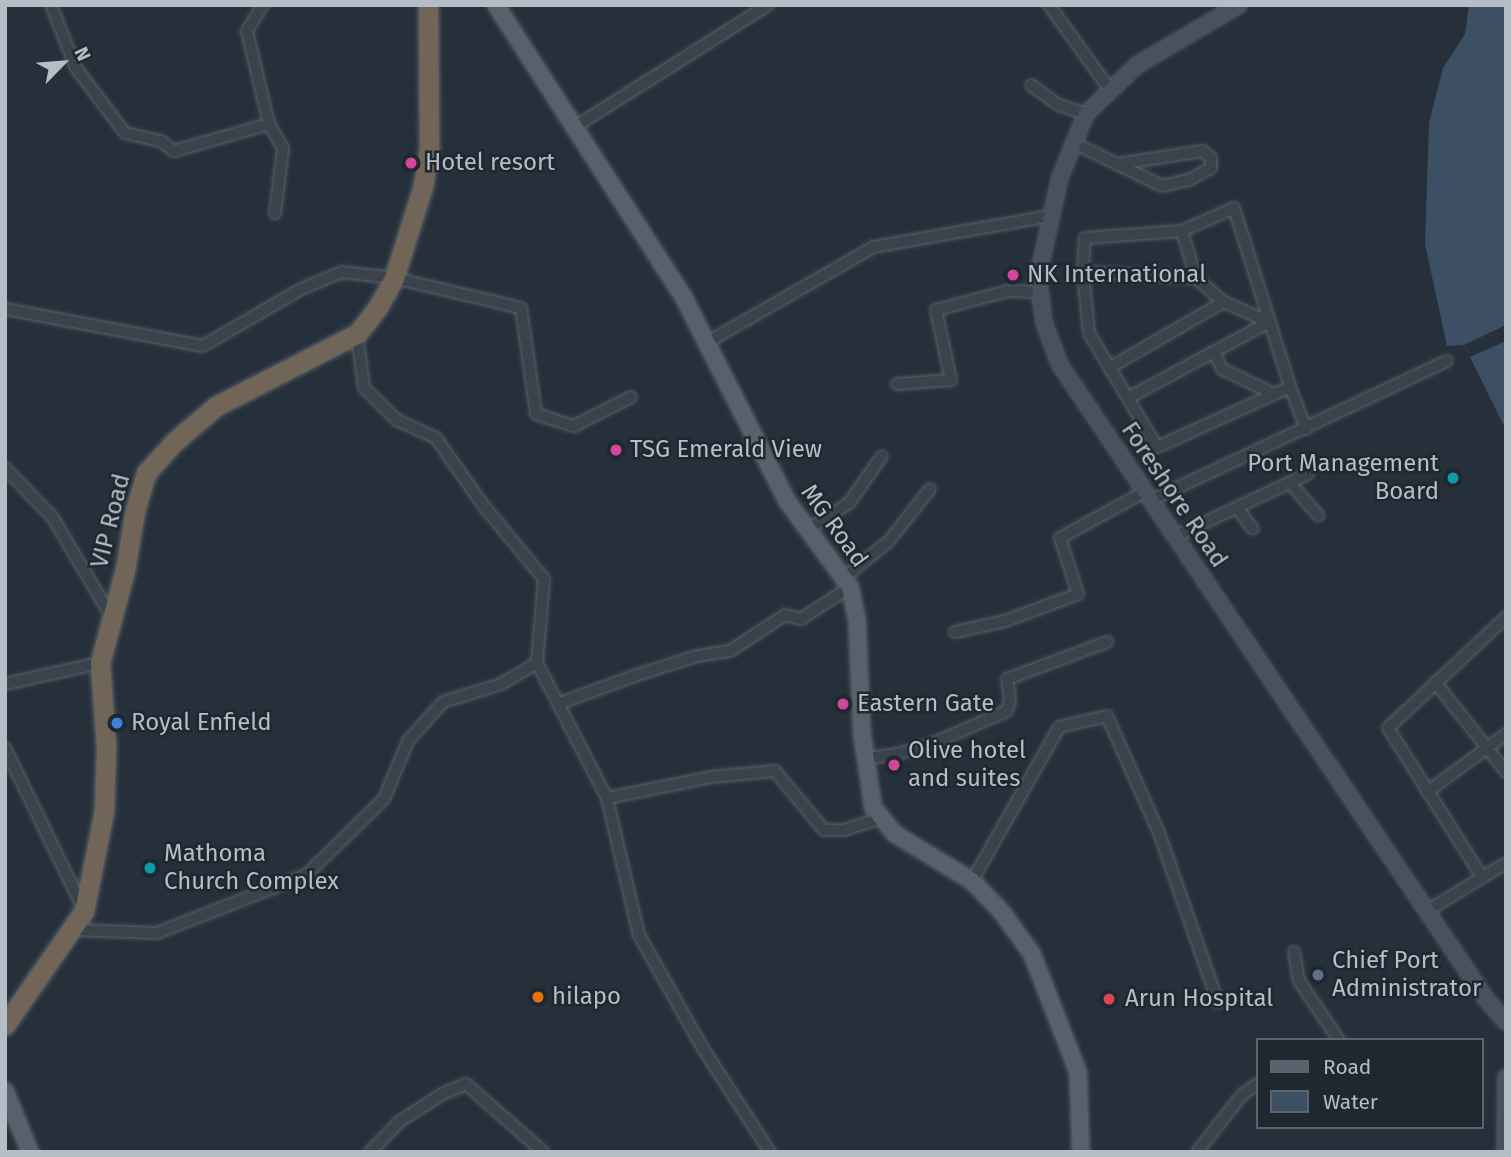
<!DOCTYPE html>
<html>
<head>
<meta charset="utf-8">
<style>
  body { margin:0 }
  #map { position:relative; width:1511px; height:1157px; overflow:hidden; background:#26303b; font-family:"Fira Sans",sans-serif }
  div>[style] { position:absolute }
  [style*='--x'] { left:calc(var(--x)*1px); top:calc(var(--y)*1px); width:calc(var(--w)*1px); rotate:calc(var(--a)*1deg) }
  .water>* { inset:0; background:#3d4f62 }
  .pier>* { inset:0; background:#26303b }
  .roads { filter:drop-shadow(0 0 2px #586069) drop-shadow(0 0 2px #586069) }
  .street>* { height:10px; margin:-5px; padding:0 5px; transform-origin:5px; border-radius:5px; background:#3a424b }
  .secondary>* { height:14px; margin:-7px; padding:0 7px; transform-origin:7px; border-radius:7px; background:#48525e }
  .primary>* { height:16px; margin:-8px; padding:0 8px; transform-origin:8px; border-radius:8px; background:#58616b }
  .highway>* { height:19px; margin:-9.5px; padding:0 9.5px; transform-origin:9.5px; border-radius:9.5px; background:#706557 }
  .dots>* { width:19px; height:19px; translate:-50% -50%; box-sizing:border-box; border:4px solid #1f2730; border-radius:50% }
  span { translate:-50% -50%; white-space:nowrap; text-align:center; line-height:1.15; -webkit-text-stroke:5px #1f2730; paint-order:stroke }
  .poi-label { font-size:24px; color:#b5bdc6 }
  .left { translate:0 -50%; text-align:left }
  .right { translate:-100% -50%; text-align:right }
  .street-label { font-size:24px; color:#b5bdc6 }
  .frame { position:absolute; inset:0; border:7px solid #b5bdc6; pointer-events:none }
  .legend { position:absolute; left:1256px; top:1038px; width:228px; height:91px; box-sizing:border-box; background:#1f2730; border:2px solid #5b636c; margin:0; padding:9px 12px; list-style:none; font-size:21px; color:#b5bdc6 }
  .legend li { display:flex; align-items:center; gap:14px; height:35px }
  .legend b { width:35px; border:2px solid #5b636c }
  .north { position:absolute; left:28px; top:28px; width:70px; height:70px; -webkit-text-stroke:5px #1f2730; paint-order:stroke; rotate:65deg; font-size:19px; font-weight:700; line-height:28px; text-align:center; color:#b5bdc6 }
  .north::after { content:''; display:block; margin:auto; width:24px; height:32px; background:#b5bdc6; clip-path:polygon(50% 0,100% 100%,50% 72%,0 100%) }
</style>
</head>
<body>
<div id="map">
  <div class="water">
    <i style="clip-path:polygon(1469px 5px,1506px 5px,1506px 430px,1464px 345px,1447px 346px,1425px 244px,1429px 123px,1443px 68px,1465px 34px)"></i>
  </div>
  <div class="pier">
    <i style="clip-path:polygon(1506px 325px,1506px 341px,1470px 357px,1464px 345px)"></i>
  </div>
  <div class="roads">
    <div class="street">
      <i style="--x:51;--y:5;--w:68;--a:68.4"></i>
      <i style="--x:76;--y:68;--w:81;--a:53"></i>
      <i style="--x:125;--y:133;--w:37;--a:13"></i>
      <i style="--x:161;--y:141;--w:16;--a:38"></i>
      <i style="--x:174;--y:151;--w:99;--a:-15.9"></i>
      <i style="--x:263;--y:5;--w:31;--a:122"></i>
      <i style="--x:247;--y:31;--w:96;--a:76.7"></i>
      <i style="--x:269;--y:124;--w:28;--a:60"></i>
      <i style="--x:283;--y:148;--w:66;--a:96.9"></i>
      <i style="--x:1049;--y:5;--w:105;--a:54.3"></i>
      <i style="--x:1031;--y:85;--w:34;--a:36"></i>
      <i style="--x:1059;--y:105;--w:28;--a:18"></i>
      <i style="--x:576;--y:126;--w:227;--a:-32.2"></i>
      <i style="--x:1074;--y:143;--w:98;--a:26"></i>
      <i style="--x:1162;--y:186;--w:28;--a:-13"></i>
      <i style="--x:1189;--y:180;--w:25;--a:-29"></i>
      <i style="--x:1211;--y:168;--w:10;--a:-90"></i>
      <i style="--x:1211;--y:158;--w:11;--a:-139"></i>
      <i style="--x:1203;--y:151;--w:87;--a:171.4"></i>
      <i style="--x:1182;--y:231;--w:49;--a:73.4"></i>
      <i style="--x:1083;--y:272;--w:113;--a:3"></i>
      <i style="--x:1196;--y:278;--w:37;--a:41"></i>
      <i style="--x:1224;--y:302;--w:49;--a:24"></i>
      <i style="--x:5;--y:309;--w:201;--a:10.6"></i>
      <i style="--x:203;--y:346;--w:113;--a:-30.2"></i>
      <i style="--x:301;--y:289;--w:44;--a:-22.5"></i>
      <i style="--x:342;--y:272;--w:52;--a:6.6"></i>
      <i style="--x:394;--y:278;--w:130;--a:13.3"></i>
      <i style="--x:521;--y:308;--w:107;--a:81.9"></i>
      <i style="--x:536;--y:414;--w:40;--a:18"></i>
      <i style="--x:574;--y:426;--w:64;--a:-27"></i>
      <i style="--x:357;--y:334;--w:54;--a:82.6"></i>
      <i style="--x:364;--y:388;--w:46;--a:44.1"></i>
      <i style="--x:397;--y:420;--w:43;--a:24.8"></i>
      <i style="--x:436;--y:438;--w:82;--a:55"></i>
      <i style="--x:483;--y:505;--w:96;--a:50.5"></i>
      <i style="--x:544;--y:579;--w:84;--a:94.8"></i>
      <i style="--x:708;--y:342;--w:190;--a:-29.9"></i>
      <i style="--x:873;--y:247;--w:181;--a:-9.9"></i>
      <i style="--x:1214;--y:352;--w:19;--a:65"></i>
      <i style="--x:1222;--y:369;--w:58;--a:25.7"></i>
      <i style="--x:1109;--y:368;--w:133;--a:-29.9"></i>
      <i style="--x:897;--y:384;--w:54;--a:-4.2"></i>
      <i style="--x:951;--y:380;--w:72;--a:-102.1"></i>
      <i style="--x:936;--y:310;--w:74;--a:-14.8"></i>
      <i style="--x:1008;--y:291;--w:32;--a:2"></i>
      <i style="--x:1290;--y:387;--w:146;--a:155.7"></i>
      <i style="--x:1157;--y:447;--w:133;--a:-120.8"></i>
      <i style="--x:1089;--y:333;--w:61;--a:-95.6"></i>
      <i style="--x:1083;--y:272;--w:34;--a:-87"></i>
      <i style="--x:1085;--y:238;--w:97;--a:-4.1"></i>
      <i style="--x:1182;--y:231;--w:57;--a:-23.9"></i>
      <i style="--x:1234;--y:208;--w:188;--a:72.6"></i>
      <i style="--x:1290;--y:387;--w:45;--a:69.1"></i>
      <i style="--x:1128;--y:398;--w:160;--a:-28.3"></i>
      <i style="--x:5;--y:468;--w:69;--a:46.2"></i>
      <i style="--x:53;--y:518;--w:114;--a:59.4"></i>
      <i style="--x:1290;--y:483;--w:43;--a:48.8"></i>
      <i style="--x:1149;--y:501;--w:329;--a:-25.2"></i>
      <i style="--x:1237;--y:508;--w:26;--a:53"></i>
      <i style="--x:809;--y:529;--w:48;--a:-33"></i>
      <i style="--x:849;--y:503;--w:57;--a:-54.9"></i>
      <i style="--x:1174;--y:537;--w:148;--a:-25.2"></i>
      <i style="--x:844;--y:578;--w:58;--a:-39.4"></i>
      <i style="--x:889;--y:541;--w:66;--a:-51.7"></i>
      <i style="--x:955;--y:632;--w:51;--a:-12.4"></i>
      <i style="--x:1005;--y:621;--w:78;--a:-20.3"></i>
      <i style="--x:1078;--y:594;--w:59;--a:-107.8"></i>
      <i style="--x:1060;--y:538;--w:96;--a:-28.7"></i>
      <i style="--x:1435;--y:682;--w:115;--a:51.7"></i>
      <i style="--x:5;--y:684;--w:97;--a:-12.5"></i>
      <i style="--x:560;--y:703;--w:82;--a:-20"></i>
      <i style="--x:637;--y:675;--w:63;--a:-17.6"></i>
      <i style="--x:697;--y:656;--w:33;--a:-9"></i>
      <i style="--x:730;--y:651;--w:66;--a:-33.2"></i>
      <i style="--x:785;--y:615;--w:16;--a:14"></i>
      <i style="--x:801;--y:619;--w:59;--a:-33.1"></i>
      <i style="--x:5;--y:748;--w:178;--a:64"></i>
      <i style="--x:864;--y:759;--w:33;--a:-9"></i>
      <i style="--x:897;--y:754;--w:33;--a:-16"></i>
      <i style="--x:929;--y:745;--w:85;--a:-23.6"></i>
      <i style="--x:1007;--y:711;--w:11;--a:-75"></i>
      <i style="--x:1010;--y:700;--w:21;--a:-98"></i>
      <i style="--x:1007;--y:679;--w:107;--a:-20.3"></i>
      <i style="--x:1427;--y:792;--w:98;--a:-36.3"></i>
      <i style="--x:607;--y:798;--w:106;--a:-11.4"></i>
      <i style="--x:711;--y:777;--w:64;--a:-5.4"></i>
      <i style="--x:775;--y:771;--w:77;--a:50.3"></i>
      <i style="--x:824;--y:830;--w:20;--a:0"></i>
      <i style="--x:844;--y:830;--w:40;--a:-18"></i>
      <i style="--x:1482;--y:877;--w:176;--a:-122.2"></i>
      <i style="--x:1388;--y:728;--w:162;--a:-43.2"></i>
      <i style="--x:972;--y:881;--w:177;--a:-60.5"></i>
      <i style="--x:1059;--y:727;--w:49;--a:-12.9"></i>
      <i style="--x:1107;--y:716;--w:128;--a:66"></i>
      <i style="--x:1159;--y:833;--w:179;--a:70.8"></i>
      <i style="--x:1427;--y:911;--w:92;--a:-31.3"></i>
      <i style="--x:73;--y:930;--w:84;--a:2"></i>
      <i style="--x:157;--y:933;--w:160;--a:-21.3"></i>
      <i style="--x:306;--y:875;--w:109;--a:-44.3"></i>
      <i style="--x:384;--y:799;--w:63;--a:-67.5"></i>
      <i style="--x:408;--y:741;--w:52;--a:-48.1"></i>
      <i style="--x:443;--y:702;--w:61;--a:-17.2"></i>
      <i style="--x:501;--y:684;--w:42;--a:-30.3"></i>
      <i style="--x:537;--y:663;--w:152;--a:62.6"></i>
      <i style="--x:607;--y:798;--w:141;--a:76.9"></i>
      <i style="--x:639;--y:935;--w:129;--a:60.6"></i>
      <i style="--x:702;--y:1047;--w:125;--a:57.1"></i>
      <i style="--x:1294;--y:952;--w:29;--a:80"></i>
      <i style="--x:1299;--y:981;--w:71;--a:55.9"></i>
      <i style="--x:370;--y:1152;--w:43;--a:-45.9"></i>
      <i style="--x:400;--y:1121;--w:52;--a:-32.5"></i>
      <i style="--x:444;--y:1093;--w:24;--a:-22"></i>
      <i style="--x:466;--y:1084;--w:103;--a:41.4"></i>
      <i style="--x:1197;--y:1152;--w:73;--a:-51.7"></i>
      <i style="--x:1242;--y:1095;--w:19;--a:-36"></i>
    </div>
    <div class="secondary">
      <i style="--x:1239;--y:5;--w:118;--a:149.5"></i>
      <i style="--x:1137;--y:65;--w:71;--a:136.1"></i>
      <i style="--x:1086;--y:114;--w:68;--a:112.4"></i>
      <i style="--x:1060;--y:177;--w:101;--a:102.5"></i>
      <i style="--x:1038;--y:276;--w:47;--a:82.7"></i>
      <i style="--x:1044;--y:323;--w:45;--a:69.1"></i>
      <i style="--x:1060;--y:365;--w:764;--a:56.1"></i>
      <i style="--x:1486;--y:999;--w:30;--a:49"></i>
      <i style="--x:1505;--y:1152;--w:75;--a:-89.2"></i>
    </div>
    <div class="primary">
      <i style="--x:496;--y:5;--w:348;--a:57.3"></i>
      <i style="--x:684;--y:298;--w:228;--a:63.1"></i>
      <i style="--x:787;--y:501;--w:107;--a:53.8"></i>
      <i style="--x:850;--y:587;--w:34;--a:78"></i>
      <i style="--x:857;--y:620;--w:114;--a:87.5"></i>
      <i style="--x:862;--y:734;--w:74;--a:81.4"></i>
      <i style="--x:873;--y:807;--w:35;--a:51"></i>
      <i style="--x:895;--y:834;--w:90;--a:31.4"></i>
      <i style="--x:972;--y:881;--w:42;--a:46"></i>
      <i style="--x:1001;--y:911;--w:53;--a:54.2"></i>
      <i style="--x:1032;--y:954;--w:127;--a:68.7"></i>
      <i style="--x:1078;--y:1072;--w:80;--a:87.9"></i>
      <i style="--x:5;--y:1091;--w:66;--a:67.7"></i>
    </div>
    <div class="highway">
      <i style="--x:5;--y:1025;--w:139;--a:-55.3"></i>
      <i style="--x:84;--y:911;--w:102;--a:-78.7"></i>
      <i style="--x:104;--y:811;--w:64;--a:-88.2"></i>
      <i style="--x:106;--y:747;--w:84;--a:-94.1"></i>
      <i style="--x:100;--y:663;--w:96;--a:-75"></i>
      <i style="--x:125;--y:570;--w:61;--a:-80.5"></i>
      <i style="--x:135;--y:510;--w:39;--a:-73"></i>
      <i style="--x:146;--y:473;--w:42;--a:-47.9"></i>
      <i style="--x:174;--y:442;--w:55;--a:-40.6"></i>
      <i style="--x:216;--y:406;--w:158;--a:-27.1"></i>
      <i style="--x:357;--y:334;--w:34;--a:-52"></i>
      <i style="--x:378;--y:307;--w:33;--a:-61"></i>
      <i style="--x:394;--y:278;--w:96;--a:-72.5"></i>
      <i style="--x:423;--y:186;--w:39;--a:-81"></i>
      <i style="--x:429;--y:147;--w:142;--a:-90.4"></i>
    </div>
  </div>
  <div class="dots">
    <i style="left:411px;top:163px;background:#d1479c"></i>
    <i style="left:1013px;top:275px;background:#d1479c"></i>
    <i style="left:616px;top:450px;background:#d1479c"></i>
    <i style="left:1453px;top:478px;background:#0f9aa8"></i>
    <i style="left:843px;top:704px;background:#d1479c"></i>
    <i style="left:117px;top:723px;background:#3f7fe0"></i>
    <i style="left:894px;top:765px;background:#d1479c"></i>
    <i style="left:150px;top:868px;background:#0f9aa8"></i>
    <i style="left:1318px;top:975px;background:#5c6f8a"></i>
    <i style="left:538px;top:997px;background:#e8710a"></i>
    <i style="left:1109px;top:999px;background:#e0444e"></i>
  </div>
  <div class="poi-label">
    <span class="left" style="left:425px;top:163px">Hotel resort</span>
    <span class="left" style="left:1027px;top:275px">NK International</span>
    <span class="left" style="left:630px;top:450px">TSG Emerald View</span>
    <span class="right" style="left:1439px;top:478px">Port Management<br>Board</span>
    <span class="left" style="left:857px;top:704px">Eastern Gate</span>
    <span class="left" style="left:131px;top:723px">Royal Enfield</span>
    <span class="left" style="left:908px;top:765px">Olive hotel<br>and suites</span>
    <span class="left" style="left:164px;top:868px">Mathoma<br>Church Complex</span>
    <span class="left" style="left:1332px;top:975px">Chief Port<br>Administrator</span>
    <span class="left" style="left:552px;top:997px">hilapo</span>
    <span class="left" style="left:1125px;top:999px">Arun Hospital</span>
  </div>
  <div class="street-label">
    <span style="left:1174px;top:495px;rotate:56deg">Foreshore Road</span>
    <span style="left:111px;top:521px;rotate:-76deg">VIP Road</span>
    <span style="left:834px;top:526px;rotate:54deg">MG Road</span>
  </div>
  <div class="frame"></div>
  <ul class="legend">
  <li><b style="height:9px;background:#58616b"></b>Road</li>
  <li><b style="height:19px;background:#3d4f62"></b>Water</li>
  </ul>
  <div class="north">N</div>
</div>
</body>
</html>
